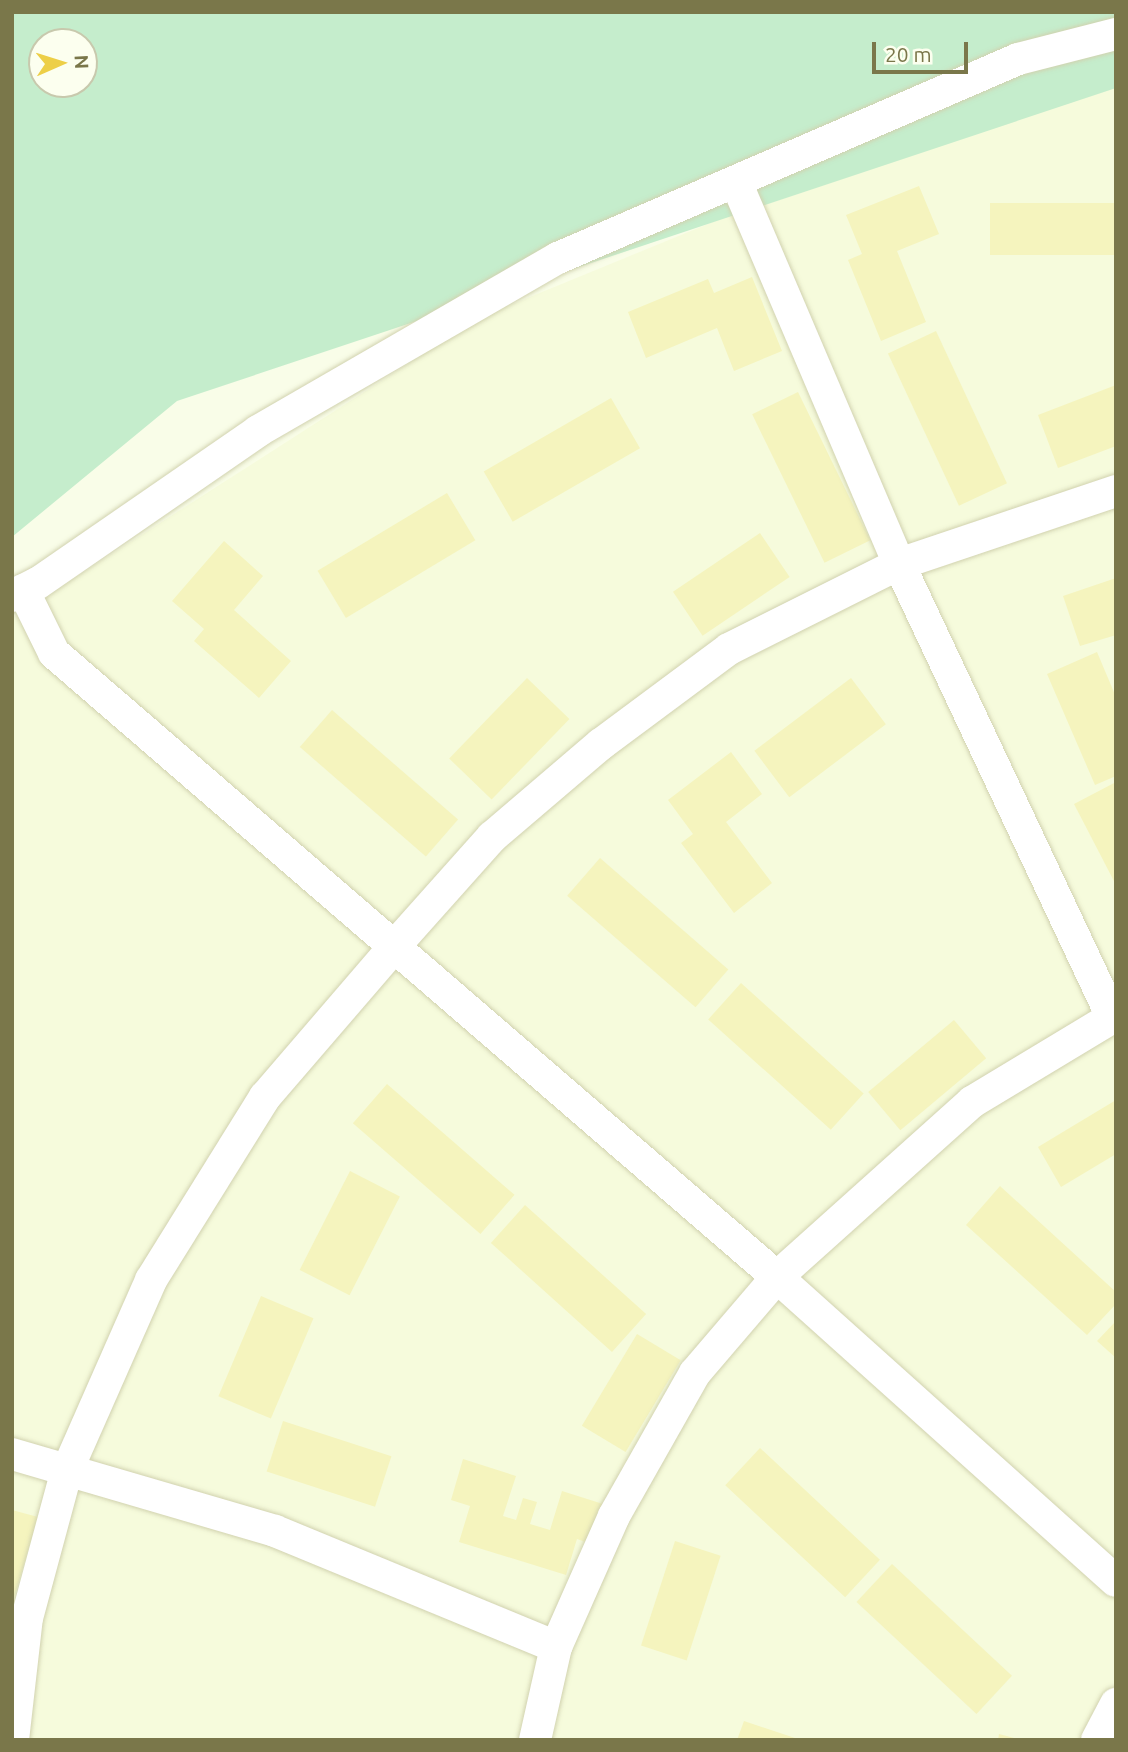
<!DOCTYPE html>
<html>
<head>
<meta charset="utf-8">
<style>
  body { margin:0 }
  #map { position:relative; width:1128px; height:1752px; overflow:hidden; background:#f9fde8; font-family:Ubuntu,sans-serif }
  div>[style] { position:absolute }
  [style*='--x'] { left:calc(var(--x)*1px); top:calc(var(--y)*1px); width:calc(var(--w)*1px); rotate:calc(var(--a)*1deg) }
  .residential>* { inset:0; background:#f6fbdc }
  .green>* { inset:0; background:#c5edcc }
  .building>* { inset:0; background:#f5f4be; transform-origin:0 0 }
  .roads { filter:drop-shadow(0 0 2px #d1d2af) drop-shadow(0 0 2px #d1d2af) }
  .street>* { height:32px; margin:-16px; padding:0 16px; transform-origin:16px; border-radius:16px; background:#fff }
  span { translate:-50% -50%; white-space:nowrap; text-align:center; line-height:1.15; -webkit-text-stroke:7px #fcffef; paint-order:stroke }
  .frame { position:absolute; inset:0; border:14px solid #7a774a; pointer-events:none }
  .north { position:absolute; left:28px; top:28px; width:70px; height:70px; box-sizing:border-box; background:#fcffef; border:2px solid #c8c9ad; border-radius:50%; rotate:87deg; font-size:19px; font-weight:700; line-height:28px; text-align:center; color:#7a774a }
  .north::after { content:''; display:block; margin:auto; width:24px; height:32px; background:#edcf47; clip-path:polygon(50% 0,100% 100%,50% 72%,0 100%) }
  .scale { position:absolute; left:872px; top:42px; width:96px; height:32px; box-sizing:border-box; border:4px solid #7a774a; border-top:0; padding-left:9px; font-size:21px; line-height:24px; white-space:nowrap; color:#7a774a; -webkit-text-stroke:5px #fcffef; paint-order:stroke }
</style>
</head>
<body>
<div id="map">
  <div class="residential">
    <i style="clip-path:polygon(1116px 84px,1116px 1740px,12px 1740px,12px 618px,481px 317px,725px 217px)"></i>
  </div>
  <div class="green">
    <i style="clip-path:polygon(evenodd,12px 12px,1116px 12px,1116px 88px,177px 401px,12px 537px,12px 12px,42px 42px,84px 42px,84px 84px,42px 84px,42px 42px)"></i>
  </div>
  <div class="building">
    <i style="clip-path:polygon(919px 186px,939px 234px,897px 251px,926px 322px,881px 341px,848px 260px,862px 254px,846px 215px)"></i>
    <i style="left:1116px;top:203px;width:52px;height:126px;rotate:90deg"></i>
    <i style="clip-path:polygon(752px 277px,782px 351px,734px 371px,717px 328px,646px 358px,628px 312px,708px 279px,714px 293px)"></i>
    <i style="left:936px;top:331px;width:168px;height:53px;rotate:65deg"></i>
    <i style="clip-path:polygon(1116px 385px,1116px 446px,1058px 468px,1038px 415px)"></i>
    <i style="left:798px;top:392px;width:165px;height:51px;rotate:64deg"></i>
    <i style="left:611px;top:398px;width:58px;height:147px;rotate:60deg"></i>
    <i style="left:447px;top:493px;width:55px;height:151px;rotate:59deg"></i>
    <i style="left:760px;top:533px;width:53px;height:105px;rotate:56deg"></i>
    <i style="clip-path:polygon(224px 541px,263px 576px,234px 610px,291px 661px,259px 698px,194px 641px,204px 629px,172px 601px)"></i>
    <i style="clip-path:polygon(1116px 578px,1116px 635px,1080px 646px,1063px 596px)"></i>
    <i style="clip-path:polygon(1097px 652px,1116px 697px,1116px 776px,1095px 785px,1047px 674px)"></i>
    <i style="left:527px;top:678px;width:59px;height:112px;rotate:44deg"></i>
    <i style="left:851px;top:678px;width:58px;height:121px;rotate:53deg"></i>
    <i style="left:332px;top:710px;width:167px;height:49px;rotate:41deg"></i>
    <i style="clip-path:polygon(731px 752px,762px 794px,726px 822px,772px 883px,734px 913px,681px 843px,693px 834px,668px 800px)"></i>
    <i style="clip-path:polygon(1116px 782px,1116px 885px,1074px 804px)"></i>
    <i style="left:600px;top:858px;width:170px;height:50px;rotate:41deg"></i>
    <i style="left:741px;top:983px;width:165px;height:49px;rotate:42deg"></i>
    <i style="left:954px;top:1020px;width:50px;height:112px;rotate:50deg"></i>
    <i style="left:387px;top:1084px;width:169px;height:52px;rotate:41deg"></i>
    <i style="clip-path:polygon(1116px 1100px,1116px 1154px,1061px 1187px,1038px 1147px)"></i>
    <i style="left:350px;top:1171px;width:56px;height:111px;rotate:27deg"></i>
    <i style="clip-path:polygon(1000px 1186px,1116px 1292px,1116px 1304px,1087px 1335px,966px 1225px)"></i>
    <i style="left:525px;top:1205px;width:163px;height:51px;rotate:42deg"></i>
    <i style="left:261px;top:1296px;width:57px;height:109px;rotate:23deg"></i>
    <i style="clip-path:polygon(1116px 1321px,1116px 1358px,1097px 1341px)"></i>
    <i style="left:637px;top:1334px;width:51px;height:107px;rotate:31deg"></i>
    <i style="left:283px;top:1421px;width:114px;height:53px;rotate:18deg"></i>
    <i style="left:760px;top:1448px;width:164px;height:51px;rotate:43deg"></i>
    <i style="clip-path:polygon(463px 1459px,516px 1476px,503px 1516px,516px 1520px,523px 1498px,537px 1502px,530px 1524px,550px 1530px,562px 1491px,603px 1504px,591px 1544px,577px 1539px,566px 1575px,459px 1542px,470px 1506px,451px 1500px)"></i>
    <i style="clip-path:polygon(12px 1510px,38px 1517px,13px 1601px,12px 1601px)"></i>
    <i style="left:675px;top:1541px;width:48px;height:110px;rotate:18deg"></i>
    <i style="left:892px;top:1564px;width:164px;height:52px;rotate:43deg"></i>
    <i style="clip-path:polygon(744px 1721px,798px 1739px,798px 1740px,737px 1740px)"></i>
    <i style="clip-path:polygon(999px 1734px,1018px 1739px,1018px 1740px,998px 1740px)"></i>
  </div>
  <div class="roads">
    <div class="street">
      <i style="--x:736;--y:182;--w:415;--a:66.9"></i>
      <i style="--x:899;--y:564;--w:500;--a:64.8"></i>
      <i style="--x:23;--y:590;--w:70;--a:63.8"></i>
      <i style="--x:54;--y:653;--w:955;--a:40.8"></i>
      <i style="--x:777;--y:1277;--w:455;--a:41.9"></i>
      <i style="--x:12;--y:596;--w:29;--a:-27"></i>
      <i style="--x:38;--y:583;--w:267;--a:-34.6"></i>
      <i style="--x:258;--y:431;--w:346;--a:-30"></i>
      <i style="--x:558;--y:258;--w:501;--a:-23.39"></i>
      <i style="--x:1018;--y:59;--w:101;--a:-14.3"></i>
      <i style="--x:12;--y:1454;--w:274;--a:16.3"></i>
      <i style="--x:275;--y:1531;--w:304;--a:22.4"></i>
      <i style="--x:13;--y:1740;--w:123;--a:-83.5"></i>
      <i style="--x:27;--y:1618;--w:150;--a:-74.9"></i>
      <i style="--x:66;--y:1473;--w:211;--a:-66.2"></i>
      <i style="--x:151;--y:1280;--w:216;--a:-58.1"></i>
      <i style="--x:265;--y:1097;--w:196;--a:-49.3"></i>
      <i style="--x:393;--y:948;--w:149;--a:-48.3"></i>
      <i style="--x:492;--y:837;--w:143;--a:-40.5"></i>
      <i style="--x:601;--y:744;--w:159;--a:-36.6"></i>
      <i style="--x:729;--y:649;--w:190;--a:-26.6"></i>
      <i style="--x:899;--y:564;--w:229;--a:-18.6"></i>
      <i style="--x:535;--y:1740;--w:95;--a:-77.3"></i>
      <i style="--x:556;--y:1647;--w:143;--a:-66.1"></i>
      <i style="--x:614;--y:1516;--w:164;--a:-60.5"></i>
      <i style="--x:695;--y:1373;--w:126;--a:-49.5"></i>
      <i style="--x:777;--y:1277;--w:262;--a:-41.9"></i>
      <i style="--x:972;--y:1102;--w:168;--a:-31.1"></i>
      <i style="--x:1097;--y:1740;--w:41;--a:-62.2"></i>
    </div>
  </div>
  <div class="frame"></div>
  <div class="north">N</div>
  <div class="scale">20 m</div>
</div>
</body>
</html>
